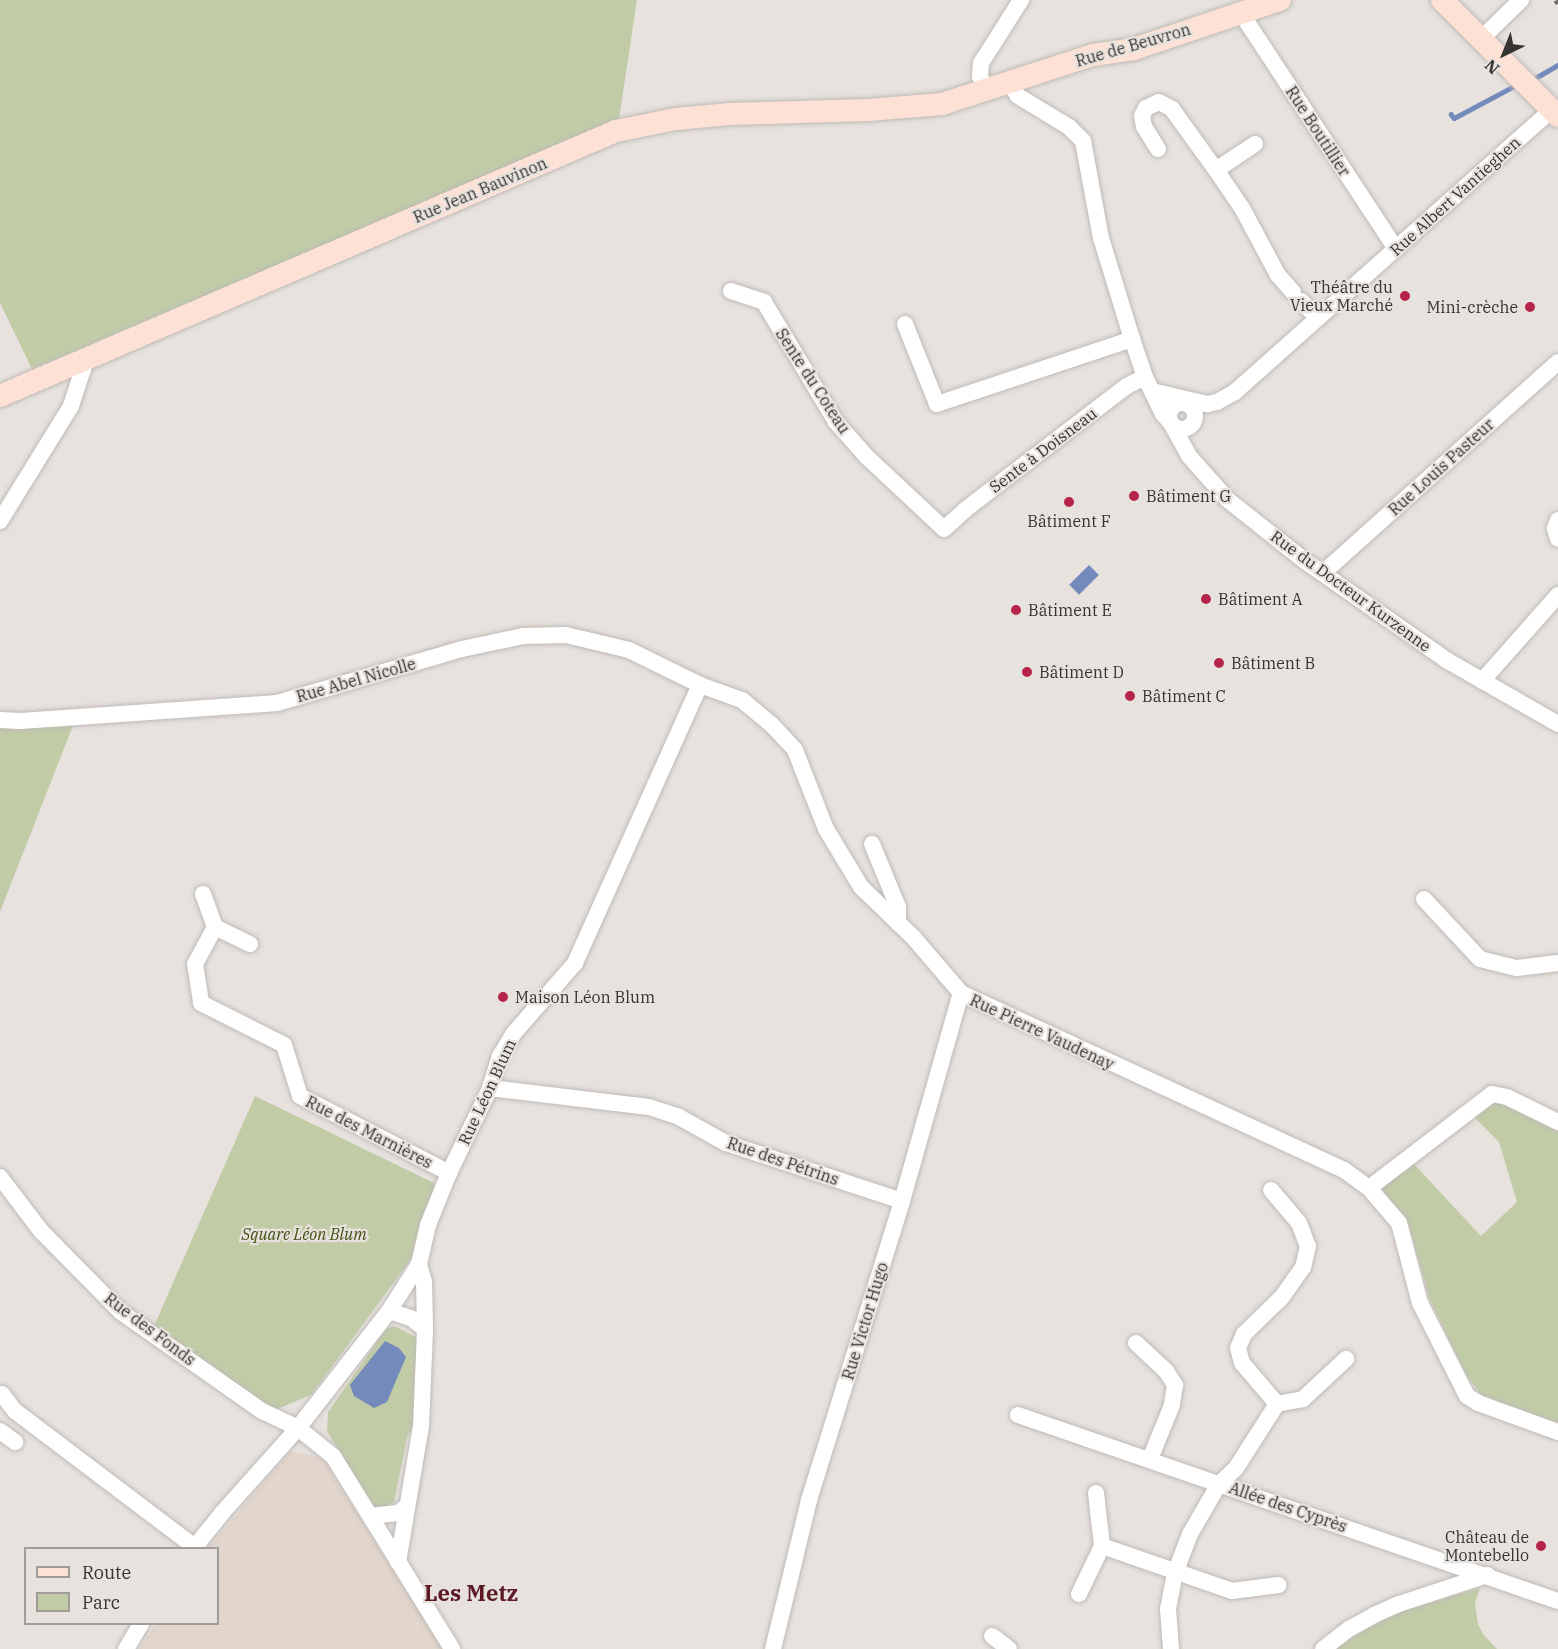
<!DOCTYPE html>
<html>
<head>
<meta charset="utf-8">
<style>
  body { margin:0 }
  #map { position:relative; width:1558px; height:1649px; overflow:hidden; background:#e7e2de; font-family:"IBM Plex Serif",serif }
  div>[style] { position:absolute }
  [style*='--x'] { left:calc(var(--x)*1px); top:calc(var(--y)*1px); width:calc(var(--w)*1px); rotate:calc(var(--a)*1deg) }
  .built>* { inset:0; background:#e1d5cc }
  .green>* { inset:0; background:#c1cca7 }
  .water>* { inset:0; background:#738abb; transform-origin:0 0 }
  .stream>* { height:4.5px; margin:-2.25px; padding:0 2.25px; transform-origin:2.25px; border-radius:2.25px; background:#738abb }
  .roads { filter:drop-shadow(0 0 2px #bfbab7) drop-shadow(0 0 2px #bfbab7) }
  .street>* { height:16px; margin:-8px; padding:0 8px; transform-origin:8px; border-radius:8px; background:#fff }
  .street>.ring { margin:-8px; padding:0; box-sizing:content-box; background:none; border:16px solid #fff; border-radius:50% }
  .secondary>* { height:22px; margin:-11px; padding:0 11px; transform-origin:11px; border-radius:11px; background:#fde1d5 }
  .rail>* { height:4.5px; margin-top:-2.25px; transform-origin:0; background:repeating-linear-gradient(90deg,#6f6c6a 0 10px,transparent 0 20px) }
  .dots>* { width:16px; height:16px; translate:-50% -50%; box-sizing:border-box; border:3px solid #e7e2de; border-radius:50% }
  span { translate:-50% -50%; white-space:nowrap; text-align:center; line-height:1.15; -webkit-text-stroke:4.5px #e7e2de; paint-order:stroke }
  .street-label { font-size:16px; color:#363432 }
  .poi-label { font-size:16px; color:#363432 }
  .right { translate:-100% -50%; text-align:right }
  .left { translate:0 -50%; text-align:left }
  .park-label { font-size:16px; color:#425010; font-style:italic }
  .district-label { font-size:22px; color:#5e1927; font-weight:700 }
  .legend { position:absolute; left:24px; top:1547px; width:195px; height:78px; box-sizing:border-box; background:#e7e2de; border:2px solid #a09c99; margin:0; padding:8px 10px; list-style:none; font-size:18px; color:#363432 }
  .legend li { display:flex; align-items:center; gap:12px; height:30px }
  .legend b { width:30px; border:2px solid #a09c99 }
  .north { position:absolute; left:1474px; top:24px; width:60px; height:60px; -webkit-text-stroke:4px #e7e2de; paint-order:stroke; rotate:223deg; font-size:16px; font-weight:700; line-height:24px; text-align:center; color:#363432 }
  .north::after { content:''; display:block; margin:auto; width:21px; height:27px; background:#363432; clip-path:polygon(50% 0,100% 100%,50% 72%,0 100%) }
</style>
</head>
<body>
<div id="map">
  <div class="built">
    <i style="clip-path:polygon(291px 1451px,322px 1458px,444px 1649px,139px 1649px,156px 1624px,218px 1624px,218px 1548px,208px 1548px)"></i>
  </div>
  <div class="green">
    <i style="clip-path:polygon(0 0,637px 0,619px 119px,32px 369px,0 303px)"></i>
    <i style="clip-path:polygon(74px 723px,0 912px,0 724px)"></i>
    <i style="clip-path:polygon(255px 1096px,436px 1184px,411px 1259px,311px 1395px,275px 1410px,154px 1326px)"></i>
    <i style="clip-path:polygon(1496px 1100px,1558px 1131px,1558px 1423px,1481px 1395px,1466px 1374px,1430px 1300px,1407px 1219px,1381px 1189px,1413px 1163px,1481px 1236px,1517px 1202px,1499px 1142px,1473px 1116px)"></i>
    <i style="clip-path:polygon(394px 1326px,418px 1338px,416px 1427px,408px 1434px,394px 1502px,381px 1509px,373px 1508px,327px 1431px,328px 1412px,386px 1329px)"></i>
    <i style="clip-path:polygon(1480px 1588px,1475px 1602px,1478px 1624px,1483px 1634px,1497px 1649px,1333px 1649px,1389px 1615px)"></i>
  </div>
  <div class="water">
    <i style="left:1089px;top:565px;width:14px;height:28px;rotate:45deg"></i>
    <i style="clip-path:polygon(385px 1341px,399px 1348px,406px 1357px,387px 1402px,374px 1408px,354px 1396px,350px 1385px)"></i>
  </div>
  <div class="stream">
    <i style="--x:1537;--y:77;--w:24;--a:-30"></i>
    <i style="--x:1451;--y:114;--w:5;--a:53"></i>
    <i style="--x:1454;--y:118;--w:70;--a:-28"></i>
  </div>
  <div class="roads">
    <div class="street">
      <i style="--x:1241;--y:13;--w:282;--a:56.7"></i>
      <i style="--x:1481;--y:39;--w:56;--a:-44.3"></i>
      <i style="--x:1010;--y:84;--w:14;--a:56"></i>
      <i style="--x:1018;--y:96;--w:60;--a:31.3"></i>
      <i style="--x:1069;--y:127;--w:20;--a:45"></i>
      <i style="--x:1083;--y:141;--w:99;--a:79.5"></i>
      <i style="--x:1101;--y:238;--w:106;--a:72.9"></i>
      <i style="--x:1132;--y:339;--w:40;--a:71.1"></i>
      <i style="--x:1145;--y:377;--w:41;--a:64.1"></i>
      <i style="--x:1163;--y:414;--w:11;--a:49"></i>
      <i style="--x:986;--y:91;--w:16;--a:-112"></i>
      <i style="--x:980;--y:76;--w:13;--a:-86"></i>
      <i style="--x:981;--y:63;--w:75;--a:-57.6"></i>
      <i style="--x:1158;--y:149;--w:26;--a:-122"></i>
      <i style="--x:1144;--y:127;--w:11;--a:-100"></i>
      <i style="--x:1142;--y:116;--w:9;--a:-63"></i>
      <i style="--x:1146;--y:108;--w:14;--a:-25"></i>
      <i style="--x:1159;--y:102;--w:15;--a:28"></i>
      <i style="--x:1172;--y:109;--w:75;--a:54.2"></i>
      <i style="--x:1216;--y:170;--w:46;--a:55.6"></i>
      <i style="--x:1242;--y:208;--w:76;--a:61.8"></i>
      <i style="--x:1278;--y:275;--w:23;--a:49"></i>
      <i style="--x:1216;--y:170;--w:47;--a:-33.7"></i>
      <i style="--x:731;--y:291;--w:35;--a:18"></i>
      <i style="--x:764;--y:302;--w:140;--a:59"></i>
      <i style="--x:836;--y:422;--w:47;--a:48.5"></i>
      <i style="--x:867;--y:457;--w:105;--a:43.1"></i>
      <i style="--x:944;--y:529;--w:30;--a:-42"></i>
      <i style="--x:966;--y:509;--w:203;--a:-37.4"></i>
      <i style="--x:1127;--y:386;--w:20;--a:-27"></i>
      <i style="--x:1301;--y:301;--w:24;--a:45"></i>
      <i style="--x:905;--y:324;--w:86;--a:68.2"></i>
      <i style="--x:937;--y:404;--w:206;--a:-18.4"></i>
      <i style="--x:1152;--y:391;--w:57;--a:13.3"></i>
      <i style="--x:1207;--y:404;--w:10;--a:-11"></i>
      <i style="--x:1217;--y:402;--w:21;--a:-29"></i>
      <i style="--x:1235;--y:392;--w:424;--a:-41.7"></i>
      <i class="ring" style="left:1169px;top:403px;width:10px;height:10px"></i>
      <i style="--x:1172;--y:425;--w:35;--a:61"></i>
      <i style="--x:1189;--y:456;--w:59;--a:48.4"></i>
      <i style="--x:1228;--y:500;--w:98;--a:38.4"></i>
      <i style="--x:1305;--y:561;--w:174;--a:35"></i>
      <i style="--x:1448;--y:661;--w:127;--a:29.8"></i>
      <i style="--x:1558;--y:520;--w:9;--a:111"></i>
      <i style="--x:1555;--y:528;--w:11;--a:75"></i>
      <i style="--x:0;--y:521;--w:135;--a:-58.3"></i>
      <i style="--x:71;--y:406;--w:38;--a:-72"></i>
      <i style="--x:83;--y:370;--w:9;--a:-103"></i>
      <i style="--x:1324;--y:572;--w:314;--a:-41.9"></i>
      <i style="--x:1482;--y:681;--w:115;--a:-48.5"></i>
      <i style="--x:0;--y:720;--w:21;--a:3"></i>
      <i style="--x:21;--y:721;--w:257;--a:-4"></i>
      <i style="--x:277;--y:703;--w:193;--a:-16.3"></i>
      <i style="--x:462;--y:649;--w:62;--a:-12"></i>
      <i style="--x:523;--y:636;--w:43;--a:-1.3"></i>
      <i style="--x:566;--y:635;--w:65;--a:13.4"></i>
      <i style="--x:629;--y:650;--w:79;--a:26.2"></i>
      <i style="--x:700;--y:685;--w:45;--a:19.7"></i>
      <i style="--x:742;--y:700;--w:38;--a:40"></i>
      <i style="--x:771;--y:724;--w:35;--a:47"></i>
      <i style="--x:795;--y:750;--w:85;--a:68.6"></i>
      <i style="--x:826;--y:829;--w:68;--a:58.9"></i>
      <i style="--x:861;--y:887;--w:72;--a:43.9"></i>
      <i style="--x:913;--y:937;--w:74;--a:49.4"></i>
      <i style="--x:961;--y:993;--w:422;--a:24.8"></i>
      <i style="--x:1344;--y:1170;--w:31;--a:36"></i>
      <i style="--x:1369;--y:1188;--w:46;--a:49.4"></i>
      <i style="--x:1399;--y:1223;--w:83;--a:75.3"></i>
      <i style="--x:1420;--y:1303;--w:104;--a:63.2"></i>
      <i style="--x:1467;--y:1396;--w:13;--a:32"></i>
      <i style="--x:1478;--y:1403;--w:85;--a:19.9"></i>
      <i style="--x:872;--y:844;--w:68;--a:67.6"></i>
      <i style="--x:898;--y:907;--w:16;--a:90"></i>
      <i style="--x:203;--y:894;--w:35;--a:70"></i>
      <i style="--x:215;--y:927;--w:42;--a:118.4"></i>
      <i style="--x:195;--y:964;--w:39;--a:81"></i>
      <i style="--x:201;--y:1003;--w:93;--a:26.8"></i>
      <i style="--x:284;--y:1045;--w:53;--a:72.6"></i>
      <i style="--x:300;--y:1096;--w:168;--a:27.3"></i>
      <i style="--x:1424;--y:899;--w:82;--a:47"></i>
      <i style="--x:1480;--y:959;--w:38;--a:14"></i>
      <i style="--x:1517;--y:968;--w:41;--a:-7"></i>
      <i style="--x:215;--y:927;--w:39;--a:26"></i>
      <i style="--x:490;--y:1088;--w:160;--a:6.8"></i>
      <i style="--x:649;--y:1107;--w:32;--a:18"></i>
      <i style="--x:679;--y:1117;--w:54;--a:29"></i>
      <i style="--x:726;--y:1143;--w:185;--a:18.2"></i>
      <i style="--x:0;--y:1177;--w:68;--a:52.8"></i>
      <i style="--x:41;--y:1231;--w:114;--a:45.4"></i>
      <i style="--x:121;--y:1312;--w:172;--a:35.1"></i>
      <i style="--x:262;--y:1411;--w:40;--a:25"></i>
      <i style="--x:298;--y:1428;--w:45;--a:38.7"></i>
      <i style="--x:333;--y:1456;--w:227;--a:58.3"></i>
      <i style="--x:1369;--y:1188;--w:155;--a:-37.4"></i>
      <i style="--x:1492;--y:1094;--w:15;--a:11"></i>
      <i style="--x:1507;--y:1097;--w:57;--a:26.1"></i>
      <i style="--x:1271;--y:1190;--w:43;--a:49.7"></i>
      <i style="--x:1299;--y:1223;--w:25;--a:69"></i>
      <i style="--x:1308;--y:1246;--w:22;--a:103"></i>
      <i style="--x:1303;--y:1267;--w:38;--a:125"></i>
      <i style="--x:1281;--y:1298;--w:52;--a:135.8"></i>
      <i style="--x:1244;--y:1334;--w:15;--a:113"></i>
      <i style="--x:1238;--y:1348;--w:16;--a:75"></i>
      <i style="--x:1242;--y:1363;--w:54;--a:49.5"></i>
      <i style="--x:389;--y:1311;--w:23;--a:18"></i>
      <i style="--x:411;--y:1318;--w:18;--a:38"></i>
      <i style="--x:1136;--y:1343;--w:41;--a:43"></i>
      <i style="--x:1166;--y:1371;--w:17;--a:57"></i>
      <i style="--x:1175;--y:1385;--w:20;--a:99"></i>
      <i style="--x:1172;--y:1405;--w:58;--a:112.2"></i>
      <i style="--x:2;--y:1394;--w:21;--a:53"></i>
      <i style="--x:15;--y:1411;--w:226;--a:37.1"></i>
      <i style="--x:1018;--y:1415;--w:571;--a:19.01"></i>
      <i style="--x:0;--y:1431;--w:19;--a:36"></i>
      <i style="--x:1096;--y:1493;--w:53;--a:83.5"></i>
      <i style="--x:370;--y:1516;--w:28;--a:-6"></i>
      <i style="--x:398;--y:1513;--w:11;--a:-38"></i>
      <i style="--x:194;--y:1548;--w:45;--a:-51.3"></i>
      <i style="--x:222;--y:1513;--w:114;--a:-48.2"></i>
      <i style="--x:298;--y:1428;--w:148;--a:-52.1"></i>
      <i style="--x:389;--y:1311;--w:56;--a:-57.4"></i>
      <i style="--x:419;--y:1264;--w:40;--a:-77"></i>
      <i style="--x:428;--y:1225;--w:56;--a:-68"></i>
      <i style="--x:449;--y:1173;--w:94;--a:-64.2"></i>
      <i style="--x:490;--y:1088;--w:34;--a:-73"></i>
      <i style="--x:500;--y:1056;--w:27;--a:-59"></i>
      <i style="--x:514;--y:1033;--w:93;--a:-48.9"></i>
      <i style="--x:575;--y:963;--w:305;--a:-65.8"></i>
      <i style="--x:398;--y:1562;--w:138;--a:-80.4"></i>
      <i style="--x:421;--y:1426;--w:97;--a:-87.6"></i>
      <i style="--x:425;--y:1329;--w:47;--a:-91.2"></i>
      <i style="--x:424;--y:1282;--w:19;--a:-106"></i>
      <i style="--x:1079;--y:1594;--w:53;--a:-64.4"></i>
      <i style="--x:1102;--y:1546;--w:138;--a:19.1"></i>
      <i style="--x:1232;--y:1591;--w:47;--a:-7.3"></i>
      <i style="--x:992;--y:1636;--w:21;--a:37"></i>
      <i style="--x:126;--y:1649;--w:29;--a:-59"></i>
      <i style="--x:773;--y:1649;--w:153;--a:-76.4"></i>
      <i style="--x:809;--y:1500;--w:313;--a:-72.7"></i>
      <i style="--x:902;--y:1201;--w:216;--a:-74.2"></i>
      <i style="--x:1171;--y:1649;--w:40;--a:-94.3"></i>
      <i style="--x:1168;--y:1609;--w:37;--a:-79"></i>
      <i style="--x:1175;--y:1573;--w:42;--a:-69"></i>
      <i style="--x:1190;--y:1534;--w:58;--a:-59.9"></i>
      <i style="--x:1219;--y:1484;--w:23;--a:-43"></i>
      <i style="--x:1236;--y:1468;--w:76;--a:-57.4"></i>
      <i style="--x:1277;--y:1404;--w:26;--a:-11"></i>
      <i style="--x:1303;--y:1399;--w:59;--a:-42.9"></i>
      <i style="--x:1323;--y:1649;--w:33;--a:-38"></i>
      <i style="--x:1349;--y:1629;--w:29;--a:-29"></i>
      <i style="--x:1374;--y:1615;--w:27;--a:-24"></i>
      <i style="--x:1399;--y:1604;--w:93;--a:-18.2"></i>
    </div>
    <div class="secondary">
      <i style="--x:1442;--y:0;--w:164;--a:45"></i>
      <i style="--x:0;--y:396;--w:671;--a:-23.28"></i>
      <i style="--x:616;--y:131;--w:61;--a:-11.3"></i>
      <i style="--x:676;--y:119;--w:54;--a:-5.3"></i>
      <i style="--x:730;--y:114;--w:138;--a:-1.7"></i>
      <i style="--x:868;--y:110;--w:74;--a:-4.6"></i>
      <i style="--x:942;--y:104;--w:159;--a:-18"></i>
      <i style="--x:1093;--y:55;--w:41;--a:-8.3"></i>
      <i style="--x:1134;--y:49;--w:154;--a:-18.6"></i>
    </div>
  </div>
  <div class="rail">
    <i style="--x:1556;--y:0;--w:4;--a:56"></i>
  </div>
  <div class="dots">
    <i style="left:1405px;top:296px;background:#b62549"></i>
    <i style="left:1530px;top:307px;background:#b62549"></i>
    <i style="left:1134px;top:496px;background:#b62549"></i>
    <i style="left:1069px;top:502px;background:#b62549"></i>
    <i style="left:1206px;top:599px;background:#b62549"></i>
    <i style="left:1016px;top:610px;background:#b62549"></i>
    <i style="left:1219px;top:663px;background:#b62549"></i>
    <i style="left:1027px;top:672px;background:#b62549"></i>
    <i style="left:1130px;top:696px;background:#b62549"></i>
    <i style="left:503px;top:997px;background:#b62549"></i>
    <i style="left:1541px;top:1546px;background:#b62549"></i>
  </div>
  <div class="street-label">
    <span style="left:1133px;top:45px;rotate:-16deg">Rue de Beuvron</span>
    <span style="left:1318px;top:131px;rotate:57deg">Rue Boutillier</span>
    <span style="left:480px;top:190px;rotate:-23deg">Rue Jean Bauvinon</span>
    <span style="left:1455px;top:196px;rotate:-42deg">Rue Albert Vantieghen</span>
    <span style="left:813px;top:381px;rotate:57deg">Sente du Coteau</span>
    <span style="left:1043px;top:450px;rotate:-37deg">Sente à Doisneau</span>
    <span style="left:1441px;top:467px;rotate:-42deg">Rue Louis Pasteur</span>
    <span style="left:1351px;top:591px;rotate:36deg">Rue du Docteur Kurzenne</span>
    <span style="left:356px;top:680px;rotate:-16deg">Rue Abel Nicolle</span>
    <span style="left:1042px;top:1032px;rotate:25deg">Rue Pierre Vaudenay</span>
    <span style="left:487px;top:1092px;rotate:-65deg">Rue Léon Blum</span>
    <span style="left:369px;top:1132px;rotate:27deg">Rue des Marnières</span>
    <span style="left:783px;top:1161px;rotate:19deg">Rue des Pétrins</span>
    <span style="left:865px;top:1321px;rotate:-73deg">Rue Victor Hugo</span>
    <span style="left:150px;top:1329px;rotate:37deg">Rue des Fonds</span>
    <span style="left:1288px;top:1507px;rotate:19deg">Allée des Cyprès</span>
  </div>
  <div class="poi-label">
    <span class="right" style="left:1393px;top:296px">Théâtre du<br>Vieux Marché</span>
    <span class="right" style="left:1518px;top:307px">Mini-crèche</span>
    <span class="left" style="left:1146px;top:496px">Bâtiment G</span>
    <span style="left:1069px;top:521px">Bâtiment F</span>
    <span class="left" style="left:1218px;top:599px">Bâtiment A</span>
    <span class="left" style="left:1028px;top:610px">Bâtiment E</span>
    <span class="left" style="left:1231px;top:663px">Bâtiment B</span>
    <span class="left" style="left:1039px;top:672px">Bâtiment D</span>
    <span class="left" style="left:1142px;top:696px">Bâtiment C</span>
    <span class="left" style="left:515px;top:997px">Maison Léon Blum</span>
    <span class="right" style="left:1529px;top:1546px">Château de<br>Montebello</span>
  </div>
  <div class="park-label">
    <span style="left:304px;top:1234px">Square Léon Blum</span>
  </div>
  <div class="district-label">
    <span style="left:471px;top:1593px">Les Metz</span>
  </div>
  <ul class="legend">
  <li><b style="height:8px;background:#fde1d5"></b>Route</li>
  <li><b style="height:16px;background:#c1cca7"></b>Parc</li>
  </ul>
  <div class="north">N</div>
</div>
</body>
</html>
